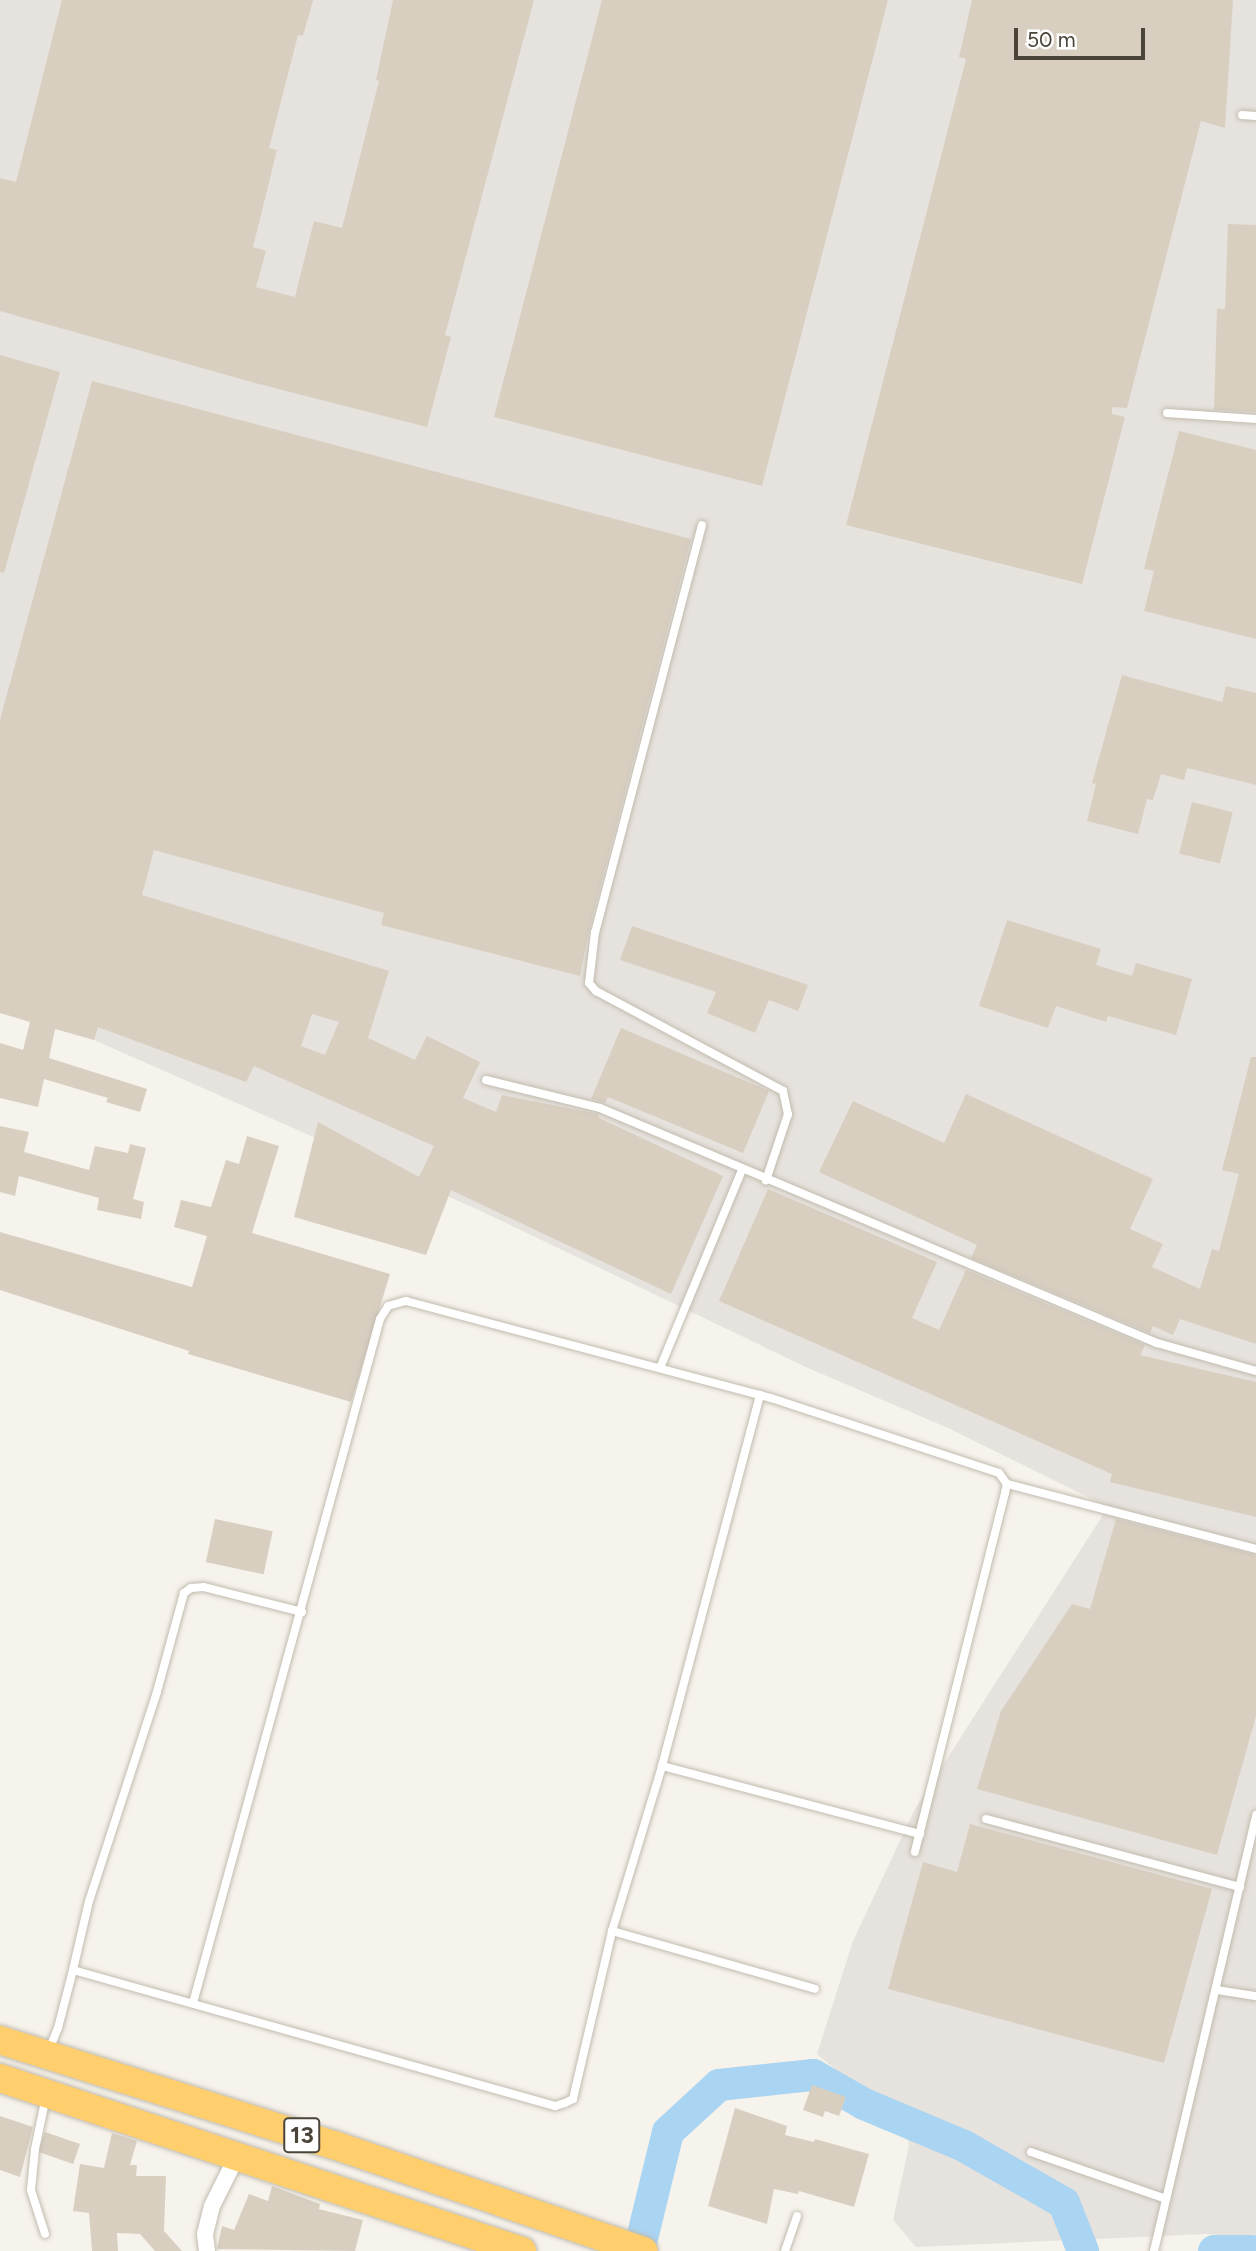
<!DOCTYPE html>
<html>
<head>
<meta charset="utf-8">
<style>
  body { margin:0 }
  #map { position:relative; width:1256px; height:2251px; overflow:hidden; background:#f6f3ec; font-family:Figtree,sans-serif }
  div>[style] { position:absolute }
  [style*='--x'] { left:calc(var(--x)*1px); top:calc(var(--y)*1px); width:calc(var(--w)*1px); rotate:calc(var(--a)*1deg) }
  .industrial>* { inset:0; background:#e6e2dd }
  .river>* { height:32px; margin:-16px; padding:0 16px; transform-origin:16px; border-radius:16px; background:#a9d4f2 }
  .building>* { inset:0; background:#d8cfc1; transform-origin:0 0 }
  .roads { filter:drop-shadow(0 0 2px #c2bbae) drop-shadow(0 0 2px #c2bbae) }
  .lane>* { height:8px; margin:-4px; padding:0 4px; transform-origin:4px; border-radius:4px; background:#fff }
  .street>* { height:16px; margin:-8px; padding:0 8px; transform-origin:8px; border-radius:8px; background:#fff }
  .highway>* { height:28px; margin:-14px; padding:0 14px; transform-origin:14px; border-radius:14px; background:#ffcf6e }
  span { translate:-50% -50%; white-space:nowrap; text-align:center; line-height:1.15; -webkit-text-stroke:6px #fff; paint-order:stroke }
  .shield-label span { padding:2px 5px; background:#fff; border:2px solid; border-radius:5px; -webkit-text-stroke-width:0 }
  .shield-label { font-size:24px; color:#4b4439; font-weight:700 }
  .scale { position:absolute; left:1014px; top:28px; width:131px; height:32px; box-sizing:border-box; border:4px solid #4b4439; border-top:0; padding-left:9px; font-size:21px; line-height:24px; white-space:nowrap; color:#4b4439; -webkit-text-stroke:5px #fff; paint-order:stroke }
</style>
</head>
<body>
<div id="map">
  <div class="industrial">
    <i style="clip-path:polygon(0 0,1256px 0,1256px 2238px,1206px 2234px,916px 2247px,893px 2220px,909px 2145px,902px 2104px,851px 2083px,817px 2054px,853px 1941px,915px 1809px,1108px 1507px,948px 1428px,808px 1368px,481px 1211px,94px 1040px,131px 872px,0 837px)"></i>
  </div>
  <div class="river">
    <i style="--x:639;--y:2251;--w:122;--a:-76.3"></i>
    <i style="--x:668;--y:2132;--w:69;--a:-42.7"></i>
    <i style="--x:719;--y:2085;--w:95;--a:-6.1"></i>
    <i style="--x:813;--y:2075;--w:59;--a:29.6"></i>
    <i style="--x:864;--y:2104;--w:108;--a:22.8"></i>
    <i style="--x:964;--y:2146;--w:115;--a:29.7"></i>
    <i style="--x:1064;--y:2203;--w:52;--a:68.4"></i>
    <i style="--x:1214;--y:2251;--w:37;--a:0"></i>
  </div>
  <div class="building">
    <i style="clip-path:polygon(62px 0,313px 0,303px 36px,298px 35px,269px 148px,277px 150px,253px 247px,266px 251px,256px 287px,295px 297px,314px 221px,342px 228px,379px 81px,376px 80px,393px 0,534px 0,445px 335px,451px 337px,427px 427px,255px 383px,0 311px,0 178px,16px 182px)"></i>
    <i style="clip-path:polygon(602px 0,888px 0,762px 486px,494px 417px)"></i>
    <i style="clip-path:polygon(972px 0,1233px 0,1225px 128px,1201px 121px,1127px 408px,1112px 407px,1112px 414px,1125px 417px,1082px 584px,846px 525px,966px 59px,959px 57px)"></i>
    <i style="clip-path:polygon(1228px 224px,1256px 225px,1256px 412px,1214px 410px,1217px 309px,1225px 309px)"></i>
    <i style="clip-path:polygon(0 355px,60px 372px,4px 573px,0 572px)"></i>
    <i style="clip-path:polygon(evenodd,92px 381px,691px 539px,589px 930px,580px 976px,381px 925px,384px 913px,154px 850px,142px 895px,389px 971px,368px 1038px,415px 1060px,427px 1036px,480px 1062px,463px 1098px,496px 1112px,502px 1095px,598px 1114px,599px 1118px,723px 1176px,671px 1294px,451px 1190px,426px 1255px,294px 1217px,318px 1122px,419px 1177px,434px 1146px,254px 1066px,246px 1082px,98px 1027px,94px 1040px,55px 1029px,49px 1058px,147px 1089px,140px 1112px,106px 1102px,108px 1098px,44px 1079px,38px 1107px,0 1098px,0 1043px,23px 1050px,30px 1022px,0 1013px,0 720px,92px 381px,312px 1014px,339px 1022px,325px 1055px,301px 1046px,312px 1014px)"></i>
    <i style="clip-path:polygon(1179px 431px,1256px 450px,1256px 639px,1144px 611px,1154px 571px,1144px 569px)"></i>
    <i style="clip-path:polygon(1122px 675px,1222px 702px,1226px 686px,1256px 693px,1256px 785px,1187px 768px,1184px 780px,1161px 774px,1153px 800px,1147px 799px,1138px 834px,1087px 821px,1096px 784px,1092px 783px)"></i>
    <i style="left:1192px;top:802px;width:42px;height:53px;rotate:14deg"></i>
    <i style="clip-path:polygon(1007px 920px,1101px 949px,1096px 965px,1132px 976px,1136px 963px,1192px 979px,1176px 1035px,1108px 1016px,1106px 1022px,1056px 1006px,1048px 1028px,979px 1006px)"></i>
    <i style="clip-path:polygon(632px 926px,808px 985px,798px 1011px,769px 1000px,755px 1033px,707px 1013px,716px 992px,620px 960px)"></i>
    <i style="clip-path:polygon(621px 1028px,769px 1091px,743px 1153px,608px 1097px,605px 1103px,591px 1099px)"></i>
    <i style="clip-path:polygon(1251px 1057px,1256px 1057px,1256px 1344px,1180px 1319px,1173px 1335px,1153px 1326px,1150px 1333px,971px 1258px,977px 1245px,819px 1172px,853px 1101px,944px 1143px,966px 1094px,1153px 1179px,1130px 1229px,1163px 1244px,1152px 1267px,1200px 1289px,1212px 1249px,1219px 1251px,1239px 1174px,1222px 1170px)"></i>
    <i style="clip-path:polygon(0 1126px,29px 1132px,24px 1152px,89px 1170px,95px 1146px,128px 1153px,130px 1144px,146px 1148px,133px 1199px,144px 1202px,141px 1219px,97px 1210px,99px 1198px,19px 1176px,15px 1196px,0 1192px)"></i>
    <i style="clip-path:polygon(247px 1136px,279px 1146px,252px 1233px,390px 1274px,351px 1402px,188px 1354px,189px 1351px,0 1290px,0 1232px,192px 1287px,207px 1236px,174px 1227px,181px 1200px,211px 1207px,226px 1160px,239px 1164px)"></i>
    <i style="clip-path:polygon(768px 1189px,937px 1262px,912px 1318px,939px 1330px,966px 1270px,1145px 1345px,1140px 1355px,1256px 1382px,1256px 1517px,1110px 1482px,1112px 1474px,719px 1301px)"></i>
    <i style="left:215px;top:1519px;width:59px;height:44px;rotate:12deg"></i>
    <i style="clip-path:polygon(1116px 1519px,1256px 1555px,1256px 1716px,1217px 1855px,977px 1789px,1001px 1711px,1072px 1604px,1090px 1609px)"></i>
    <i style="clip-path:polygon(970px 1824px,1212px 1889px,1164px 2063px,888px 1989px,923px 1862px,957px 1872px)"></i>
    <i style="clip-path:polygon(812px 2085px,846px 2097px,839px 2116px,825px 2111px,823px 2117px,803px 2110px)"></i>
    <i style="clip-path:polygon(735px 2108px,787px 2126px,785px 2135px,814px 2142px,815px 2139px,869px 2154px,854px 2207px,799px 2191px,798px 2194px,774px 2189px,767px 2224px,708px 2206px)"></i>
    <i style="clip-path:polygon(0 2116px,33px 2127px,20px 2177px,0 2170px)"></i>
    <i style="left:45px;top:2132px;width:37px;height:21px;rotate:19deg"></i>
    <i style="clip-path:polygon(112px 2133px,137px 2141px,130px 2165px,137px 2165px,136px 2176px,166px 2176px,164px 2231px,182px 2251px,155px 2251px,140px 2234px,117px 2233px,118px 2251px,92px 2251px,89px 2213px,73px 2211px,80px 2164px,104px 2168px)"></i>
    <i style="clip-path:polygon(272px 2186px,320px 2204px,319px 2209px,363px 2220px,355px 2251px,217px 2249px,222px 2226px,234px 2230px,249px 2194px,268px 2201px)"></i>
  </div>
  <div class="roads">
    <div class="lane">
      <i style="--x:1242;--y:115;--w:14;--a:4"></i>
      <i style="--x:1167;--y:413;--w:89;--a:3.9"></i>
      <i style="--x:702;--y:525;--w:421;--a:104.7"></i>
      <i style="--x:595;--y:932;--w:51;--a:96.7"></i>
      <i style="--x:589;--y:983;--w:11;--a:49"></i>
      <i style="--x:596;--y:991;--w:212;--a:28.1"></i>
      <i style="--x:783;--y:1091;--w:24;--a:78"></i>
      <i style="--x:788;--y:1114;--w:70;--a:108.4"></i>
      <i style="--x:486;--y:1080;--w:117;--a:13.8"></i>
      <i style="--x:600;--y:1108;--w:605;--a:22.88"></i>
      <i style="--x:1157;--y:1343;--w:103;--a:15.8"></i>
      <i style="--x:660;--y:1368;--w:214;--a:-67.5"></i>
      <i style="--x:1007;--y:1484;--w:257;--a:14.6"></i>
      <i style="--x:302;--y:1612;--w:101;--a:-165.7"></i>
      <i style="--x:204;--y:1587;--w:13;--a:176"></i>
      <i style="--x:191;--y:1588;--w:9;--a:144"></i>
      <i style="--x:184;--y:1593;--w:103;--a:105.3"></i>
      <i style="--x:157;--y:1692;--w:220;--a:108"></i>
      <i style="--x:89;--y:1901;--w:71;--a:103.1"></i>
      <i style="--x:73;--y:1970;--w:501;--a:15.76"></i>
      <i style="--x:555;--y:2106;--w:10;--a:-17"></i>
      <i style="--x:565;--y:2103;--w:9;--a:-27"></i>
      <i style="--x:573;--y:2099;--w:172;--a:-76.9"></i>
      <i style="--x:612;--y:1931;--w:172;--a:-73.1"></i>
      <i style="--x:662;--y:1766;--w:384;--a:-75.2"></i>
      <i style="--x:662;--y:1766;--w:267;--a:14.8"></i>
      <i style="--x:986;--y:1819;--w:263;--a:15"></i>
      <i style="--x:612;--y:1931;--w:211;--a:15.9"></i>
      <i style="--x:1217;--y:1990;--w:39;--a:9"></i>
      <i style="--x:193;--y:2003;--w:709;--a:-74.71"></i>
      <i style="--x:380;--y:1319;--w:15;--a:-58"></i>
      <i style="--x:388;--y:1306;--w:19;--a:-16"></i>
      <i style="--x:406;--y:1301;--w:378;--a:14.9"></i>
      <i style="--x:771;--y:1398;--w:240;--a:18.2"></i>
      <i style="--x:999;--y:1473;--w:14;--a:54"></i>
      <i style="--x:1007;--y:1484;--w:9;--a:103"></i>
      <i style="--x:1005;--y:1493;--w:370;--a:104.1"></i>
      <i style="--x:49;--y:2050;--w:24;--a:-68"></i>
      <i style="--x:58;--y:2028;--w:60;--a:-75.5"></i>
      <i style="--x:1031;--y:2152;--w:143;--a:19.2"></i>
      <i style="--x:45;--y:2234;--w:46;--a:-107.7"></i>
      <i style="--x:31;--y:2190;--w:41;--a:-84.4"></i>
      <i style="--x:35;--y:2149;--w:53;--a:-78.1"></i>
      <i style="--x:785;--y:2251;--w:37;--a:-71"></i>
      <i style="--x:1154;--y:2251;--w:448;--a:-76.8"></i>
    </div>
    <div class="street">
      <i style="--x:207;--y:2251;--w:17;--a:-97"></i>
      <i style="--x:205;--y:2234;--w:29;--a:-76"></i>
      <i style="--x:212;--y:2206;--w:56;--a:-63.4"></i>
    </div>
    <div class="highway">
      <i style="--x:0;--y:2040;--w:350;--a:17.5"></i>
      <i style="--x:334;--y:2145;--w:327;--a:18.9"></i>
      <i style="--x:0;--y:2078;--w:550;--a:18.34"></i>
    </div>
  </div>
  <div class="shield-label">
    <span style="left:302px;top:2135px">13</span>
  </div>
  <div class="scale">50 m</div>
</div>
</body>
</html>
